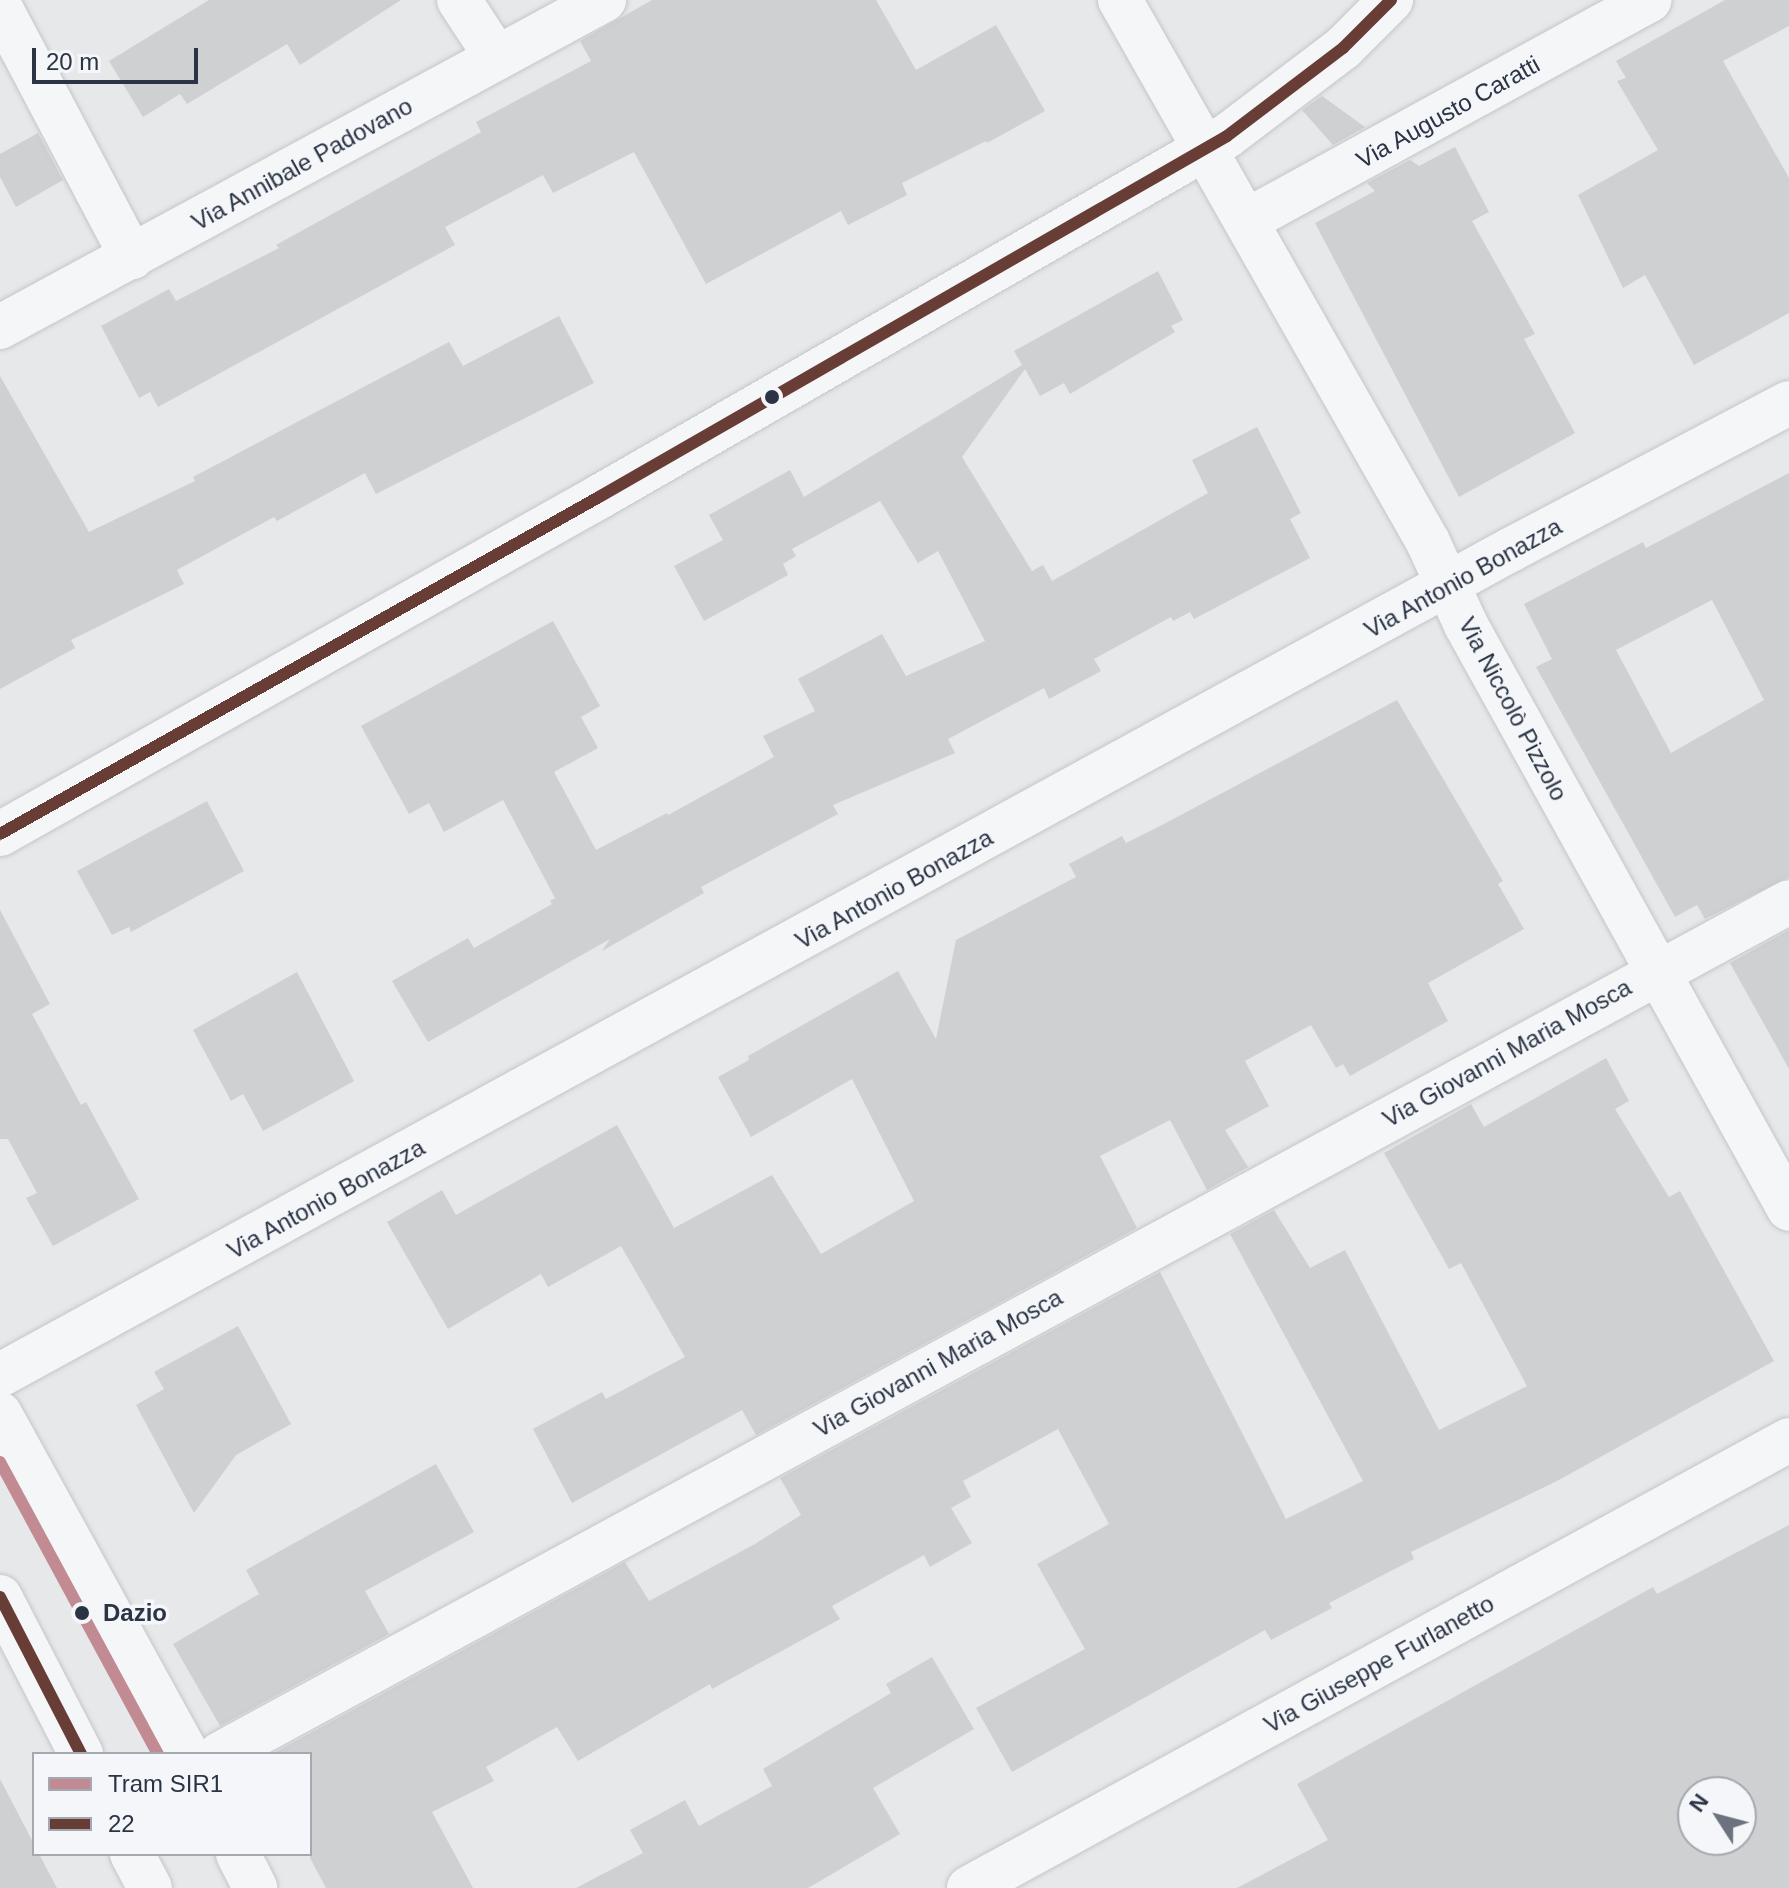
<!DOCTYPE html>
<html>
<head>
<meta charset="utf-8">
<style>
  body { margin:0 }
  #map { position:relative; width:1789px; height:1888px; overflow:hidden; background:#e6e8ea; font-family:Arial,sans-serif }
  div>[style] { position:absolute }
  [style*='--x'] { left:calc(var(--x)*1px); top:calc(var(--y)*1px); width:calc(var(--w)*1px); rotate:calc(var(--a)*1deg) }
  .building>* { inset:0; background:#ced0d2 }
  .roads { filter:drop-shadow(0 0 2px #c4c6c8) drop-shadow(0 0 2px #c4c6c8) }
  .minor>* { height:44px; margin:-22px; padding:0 22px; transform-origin:22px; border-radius:22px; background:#f5f6f7 }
  .tertiary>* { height:44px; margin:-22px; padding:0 22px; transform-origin:22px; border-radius:22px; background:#f5f6f7 }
  .bus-1>* { height:12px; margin:-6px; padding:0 6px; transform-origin:6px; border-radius:6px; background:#683d36 }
  .tram-1>* { height:12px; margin:-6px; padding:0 6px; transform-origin:6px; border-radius:6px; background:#c28a93 }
  .dots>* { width:22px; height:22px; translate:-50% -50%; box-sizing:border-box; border:4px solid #f4f6f9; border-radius:50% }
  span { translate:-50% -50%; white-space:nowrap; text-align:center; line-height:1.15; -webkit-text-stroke:7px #f4f6f9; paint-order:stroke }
  .street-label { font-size:24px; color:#2b3444 }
  .stop-label { font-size:24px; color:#2b3444; font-weight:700 }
  .left { translate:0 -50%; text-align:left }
  .legend { position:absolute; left:32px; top:1752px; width:280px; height:104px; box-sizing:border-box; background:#f4f6f9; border:2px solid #a4a8b1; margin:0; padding:10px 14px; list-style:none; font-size:24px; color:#2b3444 }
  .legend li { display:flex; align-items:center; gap:16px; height:40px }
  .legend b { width:40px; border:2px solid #a4a8b1 }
  .north { position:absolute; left:1677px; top:1776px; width:80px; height:80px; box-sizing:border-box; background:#f4f6f9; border:2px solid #a4a8b1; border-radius:50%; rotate:306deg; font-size:22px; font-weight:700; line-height:32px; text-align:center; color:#2b3444 }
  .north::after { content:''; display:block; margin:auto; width:28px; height:36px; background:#6c737e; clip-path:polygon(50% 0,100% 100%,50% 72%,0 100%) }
  .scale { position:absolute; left:32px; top:48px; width:166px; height:36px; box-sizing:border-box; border:4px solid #2b3444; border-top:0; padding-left:10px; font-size:24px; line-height:28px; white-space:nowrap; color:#2b3444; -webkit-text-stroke:6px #f4f6f9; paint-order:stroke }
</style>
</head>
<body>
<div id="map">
  <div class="building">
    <i style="clip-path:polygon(209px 0,401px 0,300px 65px,287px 44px,187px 104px,180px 94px,143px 117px,109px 61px)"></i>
    <i style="clip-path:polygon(652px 0,876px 0,916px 70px,996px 25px,1045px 111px,987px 143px,986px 141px,902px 183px,907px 195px,848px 225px,841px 211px,706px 284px,634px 152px,553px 193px,543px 175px,445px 227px,455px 245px,158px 407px,150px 392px,139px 398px,101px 326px,169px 289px,176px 301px,279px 248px,276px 245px,481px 132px,476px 122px,591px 61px,580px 41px)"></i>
    <i style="clip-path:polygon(1725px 0,1789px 0,1789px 26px,1723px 61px,1789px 178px,1789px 313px,1694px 365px,1645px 275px,1623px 288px,1578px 195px,1658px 150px,1617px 81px,1626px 78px,1616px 61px)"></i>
    <i style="clip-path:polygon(1322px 96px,1365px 127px,1333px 145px,1302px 110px)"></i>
    <i style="clip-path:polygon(38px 133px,63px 180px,16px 207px,0 177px,0 154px)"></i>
    <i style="clip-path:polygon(1455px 147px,1489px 212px,1472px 221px,1535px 334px,1524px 339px,1575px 433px,1459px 497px,1315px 223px,1375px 191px,1367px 183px,1410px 160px,1419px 166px)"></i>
    <i style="clip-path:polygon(1158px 271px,1183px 320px,1171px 326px,1175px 332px,1070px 394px,1064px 383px,1040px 396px,1025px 369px,962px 457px,1032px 571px,1043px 565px,1052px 581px,1208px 493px,1192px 460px,1257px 427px,1301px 513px,1290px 519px,1310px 558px,1194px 619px,1190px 612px,1173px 621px,1171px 617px,1094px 659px,1101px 671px,1049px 699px,1044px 688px,948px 739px,955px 753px,833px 805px,838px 814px,701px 887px,704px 893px,602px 951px,610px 939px,428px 1042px,392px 981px,468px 938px,474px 948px,552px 904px,550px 901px,555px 898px,503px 800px,444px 832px,429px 803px,409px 814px,361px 726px,553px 621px,600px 706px,581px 717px,598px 748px,554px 772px,596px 850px,667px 813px,668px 815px,774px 757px,763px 736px,815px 711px,798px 679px,882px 634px,906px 676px,985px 641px,938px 551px,918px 563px,880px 501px,792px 549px,796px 556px,783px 564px,788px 575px,704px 621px,674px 566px,723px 540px,709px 515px,790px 470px,804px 497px,1022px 365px,1014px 351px)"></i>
    <i style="clip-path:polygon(559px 316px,594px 383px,376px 494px,365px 473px,277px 521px,274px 517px,177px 570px,184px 584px,71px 640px,75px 648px,0 689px,0 376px,89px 532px,195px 481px,193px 477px,449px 342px,463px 366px)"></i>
    <i style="clip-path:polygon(evenodd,1789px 473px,1789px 877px,1705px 919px,1697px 905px,1675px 917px,1536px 667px,1552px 659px,1524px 604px,1643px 542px,1646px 548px,1789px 473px,1712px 600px,1764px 700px,1671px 753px,1616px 650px,1712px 600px)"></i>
    <i style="clip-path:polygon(1397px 700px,1503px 881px,1498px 884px,1524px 929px,1428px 983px,1448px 1021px,1350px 1076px,1343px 1064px,1336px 1068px,1311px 1025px,1245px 1061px,1269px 1106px,1225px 1130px,1248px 1167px,1207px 1190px,1170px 1120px,1100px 1156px,1137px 1228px,756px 1435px,742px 1410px,572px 1503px,533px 1429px,602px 1392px,606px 1399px,685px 1357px,621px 1246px,548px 1287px,541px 1274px,448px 1329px,387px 1222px,442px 1190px,456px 1215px,617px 1125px,674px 1228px,772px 1175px,821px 1254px,914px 1201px,852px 1079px,751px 1137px,718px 1077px,749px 1060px,748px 1056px,898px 971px,936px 1039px,956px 940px,1076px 877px,1069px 864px,1122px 836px,1126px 843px,1162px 825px)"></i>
    <i style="clip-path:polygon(207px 801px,244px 871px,131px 932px,129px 927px,112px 935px,77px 871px)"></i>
    <i style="clip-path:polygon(0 910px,50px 1004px,32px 1014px,81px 1105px,86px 1102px,139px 1199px,53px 1246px,26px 1198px,37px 1193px,8px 1139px,0 1139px)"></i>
    <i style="clip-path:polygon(1789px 930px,1789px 1069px,1730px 963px)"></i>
    <i style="clip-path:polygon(297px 972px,354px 1081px,263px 1131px,243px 1094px,231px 1101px,193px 1030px)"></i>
    <i style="clip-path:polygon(1606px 1058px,1629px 1101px,1615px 1109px,1669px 1197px,1680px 1191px,1774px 1361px,1557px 1481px,1411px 1552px,1414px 1559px,1329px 1603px,1332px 1608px,1271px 1640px,1265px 1630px,1012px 1772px,976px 1708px,1085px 1649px,1037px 1564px,1109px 1524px,1058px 1429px,963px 1481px,971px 1497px,951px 1508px,972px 1543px,930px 1567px,924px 1555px,832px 1606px,840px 1619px,712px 1689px,710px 1684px,578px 1761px,557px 1727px,486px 1767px,494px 1781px,432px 1812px,473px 1888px,326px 1888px,310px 1858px,310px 1754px,272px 1754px,625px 1562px,649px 1601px,755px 1544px,801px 1515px,780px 1478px,1160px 1272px,1286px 1519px,1363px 1481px,1230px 1234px,1274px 1210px,1310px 1268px,1345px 1250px,1439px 1430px,1527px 1386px,1461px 1263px,1449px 1269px,1384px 1153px,1471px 1104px,1484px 1127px)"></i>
    <i style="clip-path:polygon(238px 1326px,291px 1424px,236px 1455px,194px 1513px,136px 1405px,164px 1389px,154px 1372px)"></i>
    <i style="clip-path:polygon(436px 1464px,474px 1532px,365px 1591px,389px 1634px,220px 1726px,173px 1644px,259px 1594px,246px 1570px)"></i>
    <i style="clip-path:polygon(evenodd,1789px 1525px,1789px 1888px,1237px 1888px,1328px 1840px,1297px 1784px,1653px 1587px,1657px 1594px,1789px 1525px,1693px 1792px,1741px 1792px,1741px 1840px,1693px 1840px,1693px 1792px)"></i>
    <i style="clip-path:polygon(932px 1657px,974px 1729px,873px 1788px,900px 1834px,808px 1888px,576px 1888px,643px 1853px,630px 1830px,685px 1800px,699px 1826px,772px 1786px,763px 1769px,891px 1693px,886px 1684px)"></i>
    <i style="clip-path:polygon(0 1779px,34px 1844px,34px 1854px,39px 1854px,57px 1888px,0 1888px)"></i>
  </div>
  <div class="roads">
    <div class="minor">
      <i style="--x:459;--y:0;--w:69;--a:56.8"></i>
      <i style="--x:1120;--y:0;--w:623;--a:60.39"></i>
      <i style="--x:1428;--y:542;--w:91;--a:65.4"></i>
      <i style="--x:1466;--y:625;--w:667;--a:61.05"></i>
      <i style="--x:0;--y:7;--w:283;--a:62.2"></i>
      <i style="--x:1246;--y:221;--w:460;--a:-28.7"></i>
      <i style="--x:0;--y:327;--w:687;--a:-28.43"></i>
      <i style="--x:0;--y:1375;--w:1723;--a:-28.65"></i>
      <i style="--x:1512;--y:549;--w:313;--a:-27.8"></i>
      <i style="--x:220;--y:1754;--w:1785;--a:-28.5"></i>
      <i style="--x:969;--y:1888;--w:934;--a:-28.65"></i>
    </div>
    <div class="tertiary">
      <i style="--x:0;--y:834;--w:687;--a:-29.36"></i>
      <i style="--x:599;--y:497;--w:724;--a:-29.89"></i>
      <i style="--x:1227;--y:136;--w:146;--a:-37.2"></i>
      <i style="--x:1343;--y:48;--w:68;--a:-45"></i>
      <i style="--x:0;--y:1414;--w:388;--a:61.2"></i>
      <i style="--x:0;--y:1597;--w:177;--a:62.7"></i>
      <i style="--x:132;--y:1854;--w:38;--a:62"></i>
      <i style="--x:238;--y:1854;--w:38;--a:63"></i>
    </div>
  </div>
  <div class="bus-1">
    <i style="--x:0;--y:834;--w:687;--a:-29.36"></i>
    <i style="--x:599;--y:497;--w:724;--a:-29.89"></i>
    <i style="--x:1227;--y:136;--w:146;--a:-37.2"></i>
    <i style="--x:1343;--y:48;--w:68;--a:-45"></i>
    <i style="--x:0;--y:1597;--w:177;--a:62.7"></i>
  </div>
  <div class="tram-1">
    <i style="--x:0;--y:1462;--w:332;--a:61.6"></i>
  </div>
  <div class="dots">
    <i style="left:772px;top:397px;background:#2b3444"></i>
    <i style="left:82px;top:1613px;background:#2b3444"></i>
  </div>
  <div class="street-label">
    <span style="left:1448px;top:112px;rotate:-29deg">Via Augusto Caratti</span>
    <span style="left:302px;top:164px;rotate:-29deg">Via Annibale Padovano</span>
    <span style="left:1463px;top:578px;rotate:-29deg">Via Antonio Bonazza</span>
    <span style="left:1513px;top:709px;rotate:62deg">Via Niccolò Pizzolo</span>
    <span style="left:894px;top:889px;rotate:-29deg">Via Antonio Bonazza</span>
    <span style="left:1507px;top:1053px;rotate:-29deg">Via Giovanni Maria Mosca</span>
    <span style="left:326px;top:1199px;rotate:-29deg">Via Antonio Bonazza</span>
    <span style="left:938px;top:1363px;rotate:-29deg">Via Giovanni Maria Mosca</span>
    <span style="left:1379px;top:1664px;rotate:-29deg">Via Giuseppe Furlanetto</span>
  </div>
  <div class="stop-label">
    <span class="left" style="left:103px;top:1613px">Dazio</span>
  </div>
  <ul class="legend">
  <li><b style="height:10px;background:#c28a93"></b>Tram SIR1</li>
  <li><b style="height:10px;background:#683d36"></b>22</li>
  </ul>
  <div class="north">N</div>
  <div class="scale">20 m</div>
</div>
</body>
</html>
